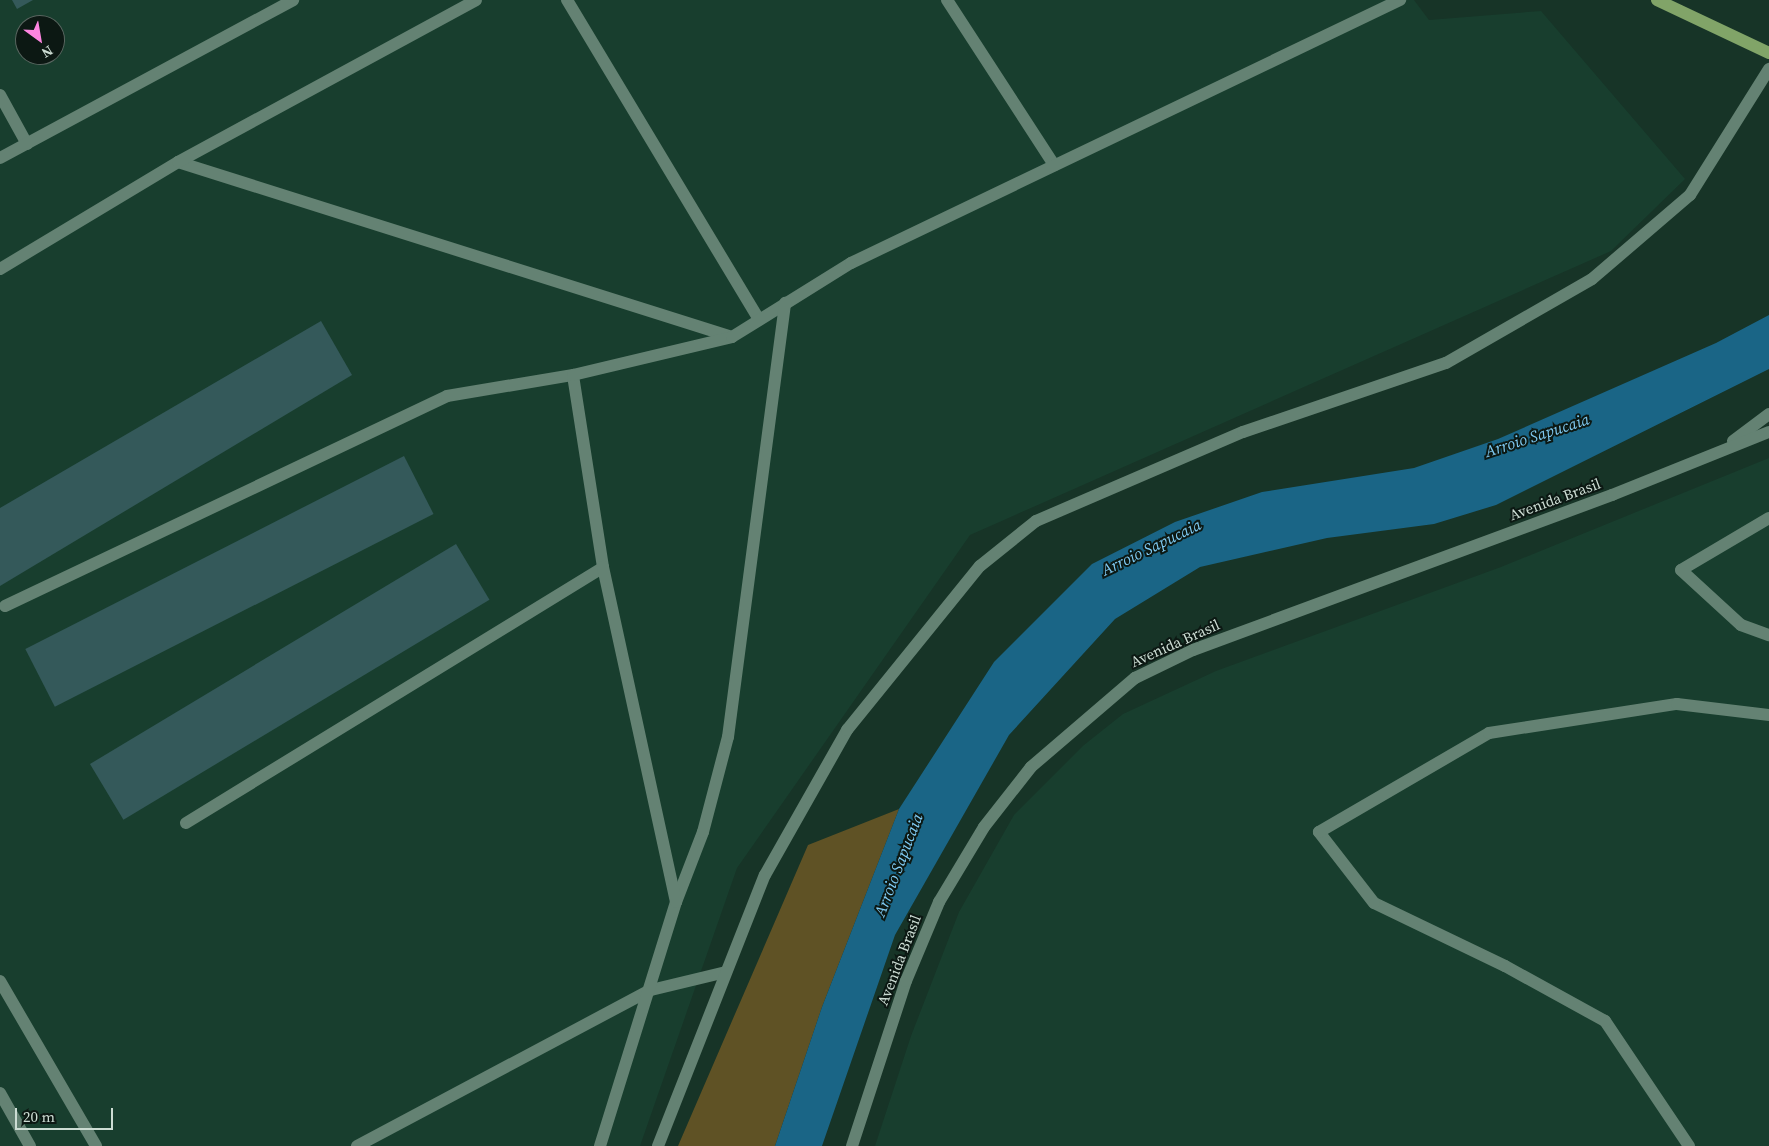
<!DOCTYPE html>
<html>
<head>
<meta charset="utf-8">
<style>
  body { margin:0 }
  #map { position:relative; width:1769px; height:1146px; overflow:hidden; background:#173427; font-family:"Source Serif 4",serif }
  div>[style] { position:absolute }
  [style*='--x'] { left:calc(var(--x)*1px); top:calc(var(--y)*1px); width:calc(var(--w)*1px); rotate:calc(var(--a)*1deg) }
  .built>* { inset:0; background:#183e2e }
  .green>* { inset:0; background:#5f5225 }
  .water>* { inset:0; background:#1a6586 }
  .building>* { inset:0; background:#34595a; transform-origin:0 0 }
  .service>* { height:12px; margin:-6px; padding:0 6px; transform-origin:6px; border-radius:6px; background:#648273 }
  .secondary>* { height:12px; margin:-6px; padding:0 6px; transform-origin:6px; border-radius:6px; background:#648273 }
  .primary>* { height:12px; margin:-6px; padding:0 6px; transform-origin:6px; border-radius:6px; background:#81a468 }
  span { translate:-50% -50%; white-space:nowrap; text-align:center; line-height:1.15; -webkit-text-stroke:4px #0c1813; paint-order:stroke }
  .street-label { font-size:15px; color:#ccdcd3 }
  .water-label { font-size:16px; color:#80cbf4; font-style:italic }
  .north { position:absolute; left:15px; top:15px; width:50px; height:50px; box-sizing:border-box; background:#0c1813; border:1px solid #596660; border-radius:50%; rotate:148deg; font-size:14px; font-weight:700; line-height:20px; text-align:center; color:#ccdcd3 }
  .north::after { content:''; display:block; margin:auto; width:18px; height:22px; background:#fe85e0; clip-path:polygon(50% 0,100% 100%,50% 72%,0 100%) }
  .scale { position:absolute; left:15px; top:1108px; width:98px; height:22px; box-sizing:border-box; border:2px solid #ccdcd3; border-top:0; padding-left:6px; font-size:15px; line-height:18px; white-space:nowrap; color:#ccdcd3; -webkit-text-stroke:4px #0c1813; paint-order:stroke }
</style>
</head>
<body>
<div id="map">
  <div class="built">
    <i style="clip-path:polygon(evenodd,0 0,1414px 0,1429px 20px,1541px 11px,1685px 179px,1611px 251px,970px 535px,737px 868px,640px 1146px,0 1146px,0 0,25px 25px,55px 25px,55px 55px,25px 55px,25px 25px)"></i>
    <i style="clip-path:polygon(1769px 458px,1769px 1146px,875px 1146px,911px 1036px,959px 912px,1014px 815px,1084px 745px,1123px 714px,1216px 671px,1501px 567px)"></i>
  </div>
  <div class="green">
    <i style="clip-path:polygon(899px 809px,822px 1007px,775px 1146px,678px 1146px,808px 845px)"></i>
  </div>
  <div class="water">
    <i style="clip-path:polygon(1769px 315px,1769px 369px,1496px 505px,1434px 524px,1327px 538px,1200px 567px,1115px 619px,1009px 735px,895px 935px,822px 1146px,775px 1146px,822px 1007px,899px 809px,994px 662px,1092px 564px,1175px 522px,1262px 492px,1414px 468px,1498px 439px,1716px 343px)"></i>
  </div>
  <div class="building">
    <i style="clip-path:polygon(12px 0,33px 0,17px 9px)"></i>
    <i style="clip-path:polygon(321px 321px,352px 375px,0 586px,0 508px)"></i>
    <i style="left:404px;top:456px;width:65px;height:425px;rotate:63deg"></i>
    <i style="left:456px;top:544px;width:65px;height:427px;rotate:59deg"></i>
  </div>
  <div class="service">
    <i style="--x:567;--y:0;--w:373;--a:59"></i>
    <i style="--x:947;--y:0;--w:197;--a:57"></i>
    <i style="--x:0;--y:95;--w:56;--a:61.1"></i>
    <i style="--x:0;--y:158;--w:333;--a:-28.3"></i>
    <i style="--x:178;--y:162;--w:581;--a:17.53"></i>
    <i style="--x:0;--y:269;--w:208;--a:-31"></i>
    <i style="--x:178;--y:162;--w:339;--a:-28.5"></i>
    <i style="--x:1769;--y:518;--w:102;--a:149.4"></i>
    <i style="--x:1681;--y:570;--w:81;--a:42.5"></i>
    <i style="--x:1741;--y:625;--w:30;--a:20"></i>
    <i style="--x:5;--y:606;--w:489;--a:-25.4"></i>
    <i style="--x:447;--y:396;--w:128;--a:-9.5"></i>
    <i style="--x:186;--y:823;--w:489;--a:-31.5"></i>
    <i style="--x:603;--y:567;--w:194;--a:-98.9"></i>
    <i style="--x:573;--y:375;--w:163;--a:-13.4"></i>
    <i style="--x:732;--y:337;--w:140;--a:-31.9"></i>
    <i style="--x:851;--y:263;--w:609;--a:-25.6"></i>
    <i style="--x:676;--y:902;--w:75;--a:-68.9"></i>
    <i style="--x:703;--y:832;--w:98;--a:-75.3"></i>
    <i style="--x:728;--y:737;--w:438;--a:-82.5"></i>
    <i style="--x:0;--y:981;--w:191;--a:59.8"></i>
    <i style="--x:0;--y:1093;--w:61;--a:60.5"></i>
    <i style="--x:357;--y:1146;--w:333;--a:-28"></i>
    <i style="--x:651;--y:990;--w:77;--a:-13.5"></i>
    <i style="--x:600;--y:1146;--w:256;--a:-72.7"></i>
    <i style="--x:676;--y:902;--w:343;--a:-102.3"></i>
    <i style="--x:658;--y:1146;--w:291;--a:-68.5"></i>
    <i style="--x:765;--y:875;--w:167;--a:-60.5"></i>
    <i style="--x:847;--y:730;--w:211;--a:-51"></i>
    <i style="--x:980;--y:566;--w:72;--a:-38.8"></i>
    <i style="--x:1036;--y:521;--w:225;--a:-23.3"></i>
    <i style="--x:1243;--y:432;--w:214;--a:-18.8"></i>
    <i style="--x:1446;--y:363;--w:168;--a:-29.9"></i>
    <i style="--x:1592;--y:279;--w:129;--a:-40.6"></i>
    <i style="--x:1690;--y:195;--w:149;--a:-57.9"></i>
    <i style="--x:1689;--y:1146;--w:151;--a:-123.9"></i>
    <i style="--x:1605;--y:1021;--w:114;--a:-151.2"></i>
    <i style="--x:1505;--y:966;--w:145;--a:-154.3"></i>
    <i style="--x:1374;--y:903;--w:90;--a:-127.8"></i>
    <i style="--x:1319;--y:832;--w:197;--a:-30.2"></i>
    <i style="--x:1489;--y:733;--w:190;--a:-8.8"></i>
    <i style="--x:1677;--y:704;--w:93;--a:6.8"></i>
  </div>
  <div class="secondary">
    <i style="--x:1733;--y:441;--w:45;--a:-36.9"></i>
    <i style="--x:852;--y:1146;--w:174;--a:-71.9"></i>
    <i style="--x:906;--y:981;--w:86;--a:-67.3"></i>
    <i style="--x:939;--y:902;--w:87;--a:-59"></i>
    <i style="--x:984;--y:827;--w:76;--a:-51.9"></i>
    <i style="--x:1031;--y:767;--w:137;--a:-40.6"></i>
    <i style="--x:1135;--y:678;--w:64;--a:-25.8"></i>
    <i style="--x:1193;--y:650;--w:447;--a:-20.3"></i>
    <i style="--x:1612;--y:495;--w:169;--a:-21.9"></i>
  </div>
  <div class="primary">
    <i style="--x:1657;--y:0;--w:124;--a:25.3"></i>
  </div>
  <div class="street-label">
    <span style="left:1555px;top:499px;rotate:-20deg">Avenida Brasil</span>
    <span style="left:1175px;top:643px;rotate:-24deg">Avenida Brasil</span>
    <span style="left:899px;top:960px;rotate:-69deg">Avenida Brasil</span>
  </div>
  <div class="water-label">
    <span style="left:1537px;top:435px;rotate:-18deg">Arroio Sapucaia</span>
    <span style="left:1151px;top:547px;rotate:-26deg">Arroio Sapucaia</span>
    <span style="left:898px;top:865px;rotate:-69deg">Arroio Sapucaia</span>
  </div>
  <div class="north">N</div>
  <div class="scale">20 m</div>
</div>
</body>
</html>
